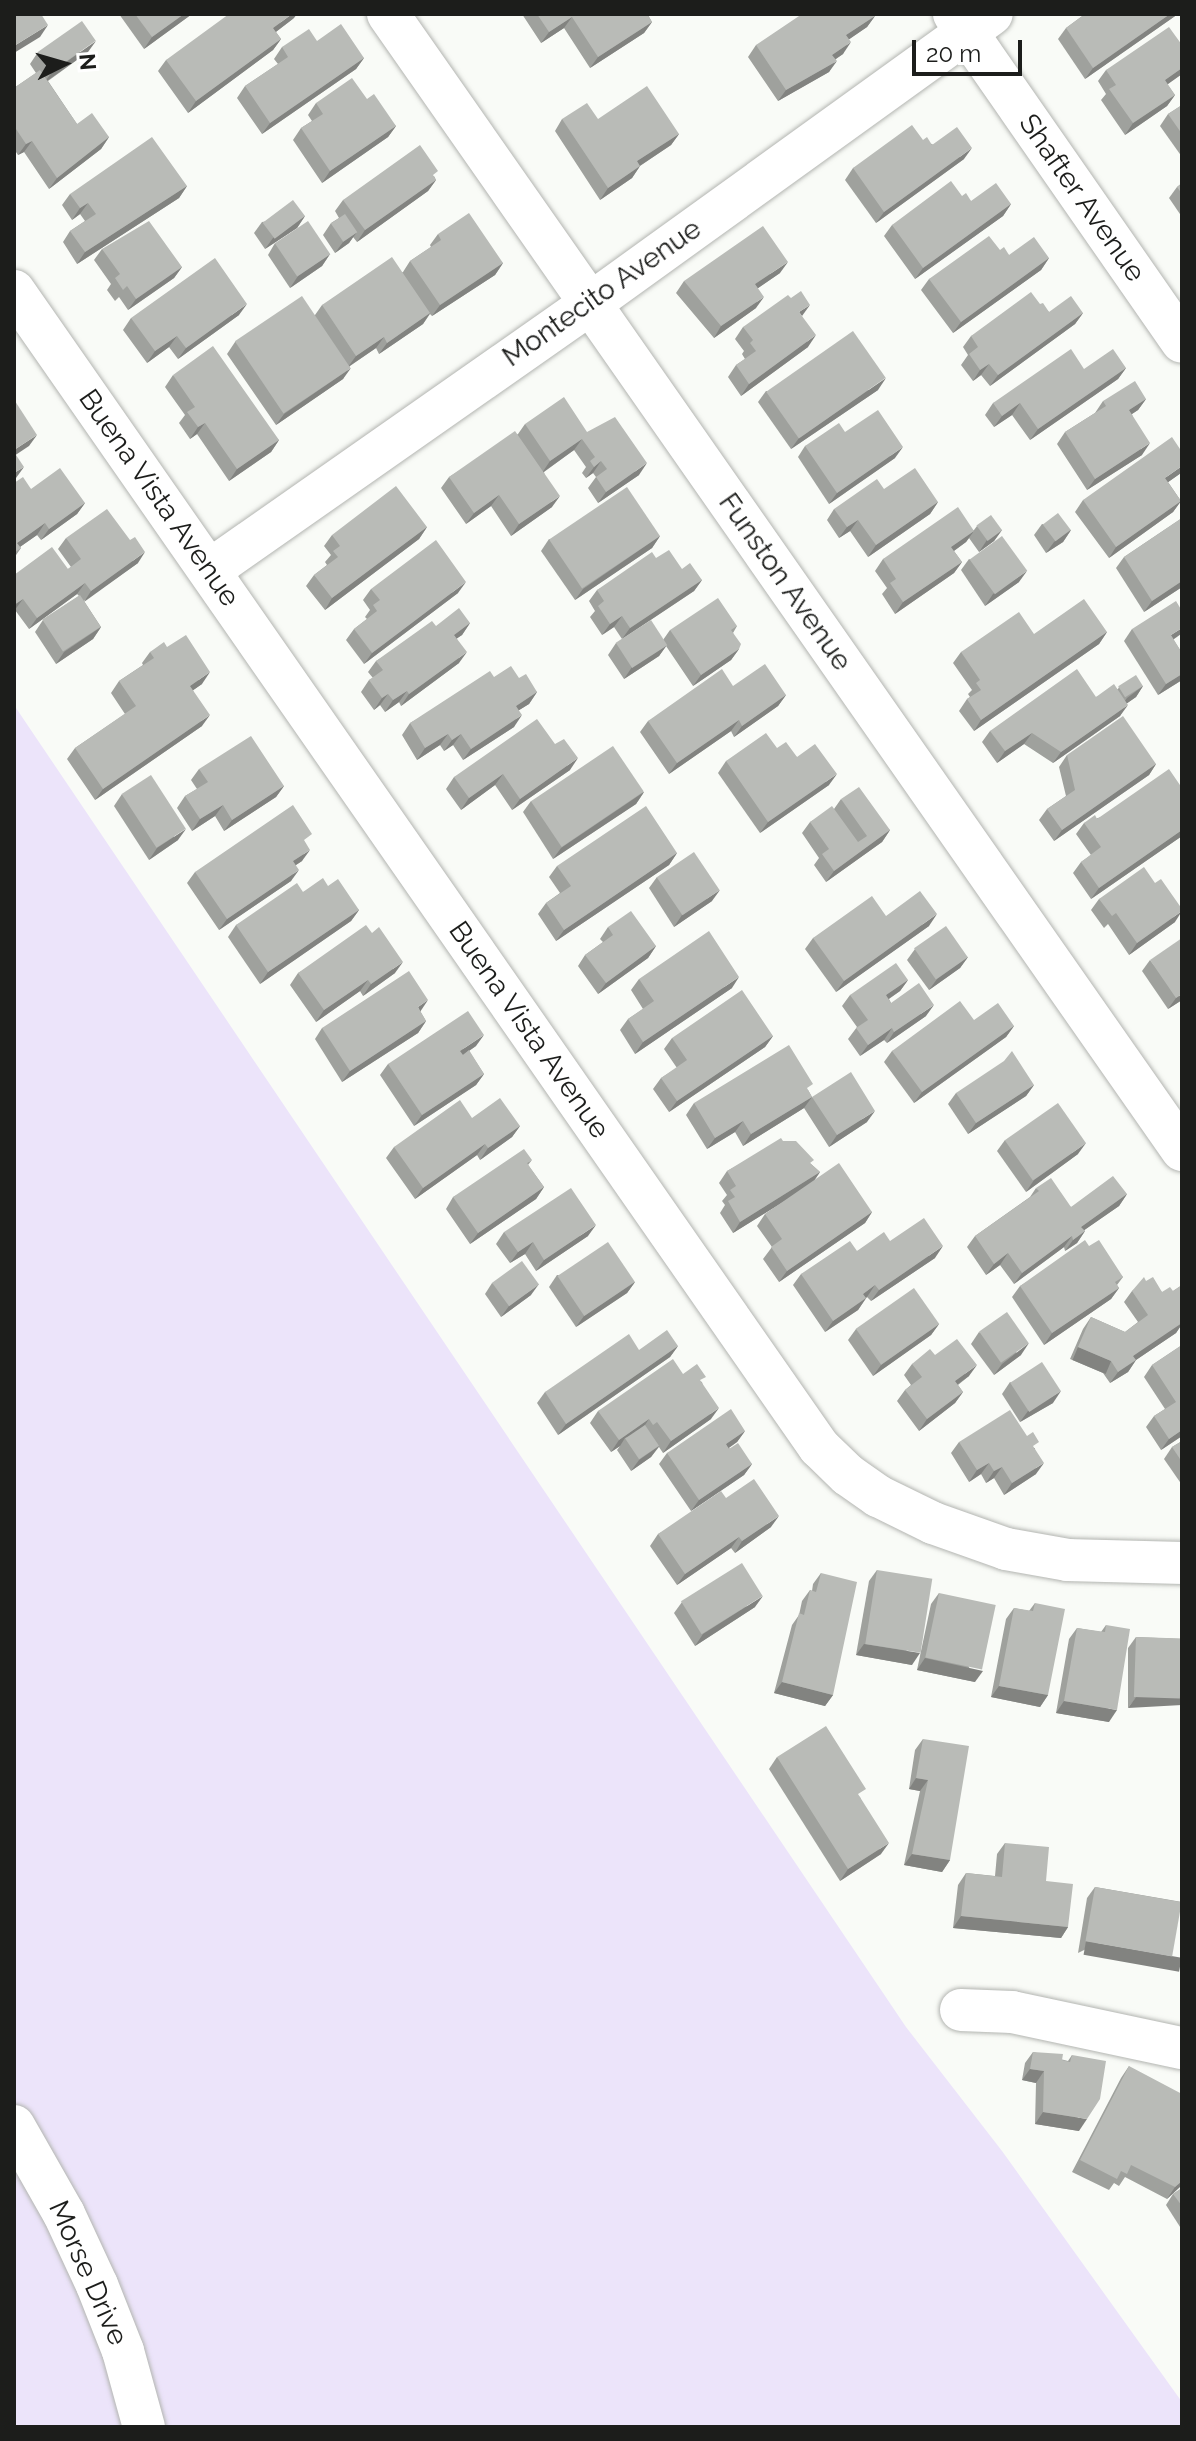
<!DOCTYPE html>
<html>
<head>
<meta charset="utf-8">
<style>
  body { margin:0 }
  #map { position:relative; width:1196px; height:2441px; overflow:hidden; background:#f9fbf7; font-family:Raleway,sans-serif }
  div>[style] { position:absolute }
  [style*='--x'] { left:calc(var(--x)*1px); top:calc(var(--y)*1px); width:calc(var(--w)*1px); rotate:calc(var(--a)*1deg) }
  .green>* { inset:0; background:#ece4fa }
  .roads { filter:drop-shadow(0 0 2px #b3b5b1) drop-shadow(0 0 2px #b3b5b1) }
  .minor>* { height:42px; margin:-21px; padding:0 21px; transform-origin:21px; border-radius:21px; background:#fff }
  .wall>* { inset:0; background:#9fa19d }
  .shaded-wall>* { inset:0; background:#828380; transform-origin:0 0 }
  .building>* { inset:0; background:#b9bbb7; transform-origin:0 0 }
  span { translate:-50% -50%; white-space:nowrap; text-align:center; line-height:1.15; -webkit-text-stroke:7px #fff; paint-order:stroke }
  .street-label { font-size:28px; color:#1c1d1b }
  .frame { position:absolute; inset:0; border:16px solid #1c1d1b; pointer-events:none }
  .north { position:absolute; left:24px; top:24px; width:80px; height:80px; -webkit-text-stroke:6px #fff; paint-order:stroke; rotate:85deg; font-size:22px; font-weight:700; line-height:32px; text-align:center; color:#1c1d1b }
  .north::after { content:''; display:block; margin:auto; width:28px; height:36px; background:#1c1d1b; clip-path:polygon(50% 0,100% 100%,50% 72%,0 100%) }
  .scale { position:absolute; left:912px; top:40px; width:110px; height:36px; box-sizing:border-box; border:4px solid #1c1d1b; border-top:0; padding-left:10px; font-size:24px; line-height:28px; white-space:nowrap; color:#1c1d1b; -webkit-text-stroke:6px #fff; paint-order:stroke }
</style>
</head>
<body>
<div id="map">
  <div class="green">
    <i style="clip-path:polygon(14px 705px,906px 2027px,1002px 2151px,1182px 2402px,1182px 2427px,14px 2427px)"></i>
  </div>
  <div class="roads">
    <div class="minor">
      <i style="--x:388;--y:14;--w:1386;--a:55.05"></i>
      <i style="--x:954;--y:14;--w:399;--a:55.2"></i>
      <i style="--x:14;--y:291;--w:1409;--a:55.15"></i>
      <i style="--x:819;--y:1447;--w:40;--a:44"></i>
      <i style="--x:848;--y:1475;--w:37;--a:35"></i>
      <i style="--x:878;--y:1496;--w:61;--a:26.1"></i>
      <i style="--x:933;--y:1523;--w:77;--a:19.6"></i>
      <i style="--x:1006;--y:1549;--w:63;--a:10.1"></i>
      <i style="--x:1068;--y:1560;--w:114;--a:1.5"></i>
      <i style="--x:210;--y:570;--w:465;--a:-35"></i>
      <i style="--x:591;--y:303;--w:494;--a:-35.8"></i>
      <i style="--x:961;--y:2010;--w:51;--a:2.2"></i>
      <i style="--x:1012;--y:2012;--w:174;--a:12"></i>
      <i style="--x:14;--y:2126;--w:101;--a:60.4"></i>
      <i style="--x:64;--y:2214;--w:78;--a:65.1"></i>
      <i style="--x:97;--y:2285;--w:71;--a:68.5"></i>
      <i style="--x:123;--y:2351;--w:79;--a:74.6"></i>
    </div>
  </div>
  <div class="wall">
    <i style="clip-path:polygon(119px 14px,192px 14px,144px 49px)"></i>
    <i style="clip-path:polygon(522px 14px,649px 14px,648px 15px,652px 22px,644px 33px,590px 68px,564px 28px,541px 43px)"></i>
    <i style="clip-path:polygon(1085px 14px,1178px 14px,1085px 79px,1058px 39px,1066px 28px)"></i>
    <i style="clip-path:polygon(875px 16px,867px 27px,849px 39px,843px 54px,836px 59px,829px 72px,778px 101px,748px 57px,756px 45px)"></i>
    <i style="clip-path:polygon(294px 18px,276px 32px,281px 39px,273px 50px,188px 113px,158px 71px,166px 60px)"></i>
    <i style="clip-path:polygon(317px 41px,364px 58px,356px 69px,262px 134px,237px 98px,245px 86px,278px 64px,274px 59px,282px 47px)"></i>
    <i style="clip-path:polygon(1182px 45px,1182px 74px,1167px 84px,1175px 95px,1167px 106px,1125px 135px,1101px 100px,1106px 94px,1098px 81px,1106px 70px)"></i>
    <i style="clip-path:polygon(38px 52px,88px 52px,48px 81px,77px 124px,109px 137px,101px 149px,49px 189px,24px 152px,18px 155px,14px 149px,14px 88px,36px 73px,30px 64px)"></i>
    <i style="clip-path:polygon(367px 99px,396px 126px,388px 137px,322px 183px,293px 140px,301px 128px,312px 121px,308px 115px,316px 103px)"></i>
    <i style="clip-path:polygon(1182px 105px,1182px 157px,1160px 126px,1168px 114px)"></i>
    <i style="clip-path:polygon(562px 119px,598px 119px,679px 134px,671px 145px,640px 166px,632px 178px,600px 200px,555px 131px)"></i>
    <i style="clip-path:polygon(923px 140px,964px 159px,876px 223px,845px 180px,853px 168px)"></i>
    <i style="clip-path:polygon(434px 176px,436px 180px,428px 191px,357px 242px,353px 237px,349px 243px,335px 253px,323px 235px,331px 223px,339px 218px,335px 211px,343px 200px)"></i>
    <i style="clip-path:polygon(1182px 183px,1182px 217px,1169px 198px,1177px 187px)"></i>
    <i style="clip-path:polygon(187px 186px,179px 198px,77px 264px,63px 242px,70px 231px,85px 221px,80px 214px,72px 220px,62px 205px,70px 194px)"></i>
    <i style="clip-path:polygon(962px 196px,971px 201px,1011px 204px,1003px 216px,915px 279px,884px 236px,892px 225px)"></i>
    <i style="clip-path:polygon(305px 216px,297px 228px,265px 249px,254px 233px,262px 222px)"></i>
    <i style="clip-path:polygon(438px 234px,503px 263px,495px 275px,432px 316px,430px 314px,423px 324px,379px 354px,376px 348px,350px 366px,343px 379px,276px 425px,227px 354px,235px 342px,315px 315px,322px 305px,403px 272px,410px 261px,431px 247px,430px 245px)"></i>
    <i style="clip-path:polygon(275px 243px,330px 254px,322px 266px,290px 288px,268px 255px)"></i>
    <i style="clip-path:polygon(102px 249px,182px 267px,174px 278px,128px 310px,119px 297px,115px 301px,107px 290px,111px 284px,94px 260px)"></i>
    <i style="clip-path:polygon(1000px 250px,1009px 255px,1049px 258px,1041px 270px,953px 333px,921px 290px,929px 279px)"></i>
    <i style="clip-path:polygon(780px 273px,758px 288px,756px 308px,714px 338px,676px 293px,684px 281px)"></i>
    <i style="clip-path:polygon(1040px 304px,1049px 312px,1083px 313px,1075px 324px,990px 386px,981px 375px,973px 381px,961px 365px,968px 355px,963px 347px,971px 336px)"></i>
    <i style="clip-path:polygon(239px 315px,178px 359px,169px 347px,147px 363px,123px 330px,131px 318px)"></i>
    <i style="clip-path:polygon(802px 316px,808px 347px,741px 396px,728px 377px,736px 365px,745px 359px,742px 354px,744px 351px,735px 339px,743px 327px)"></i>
    <i style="clip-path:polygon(1126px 368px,1118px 379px,1030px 440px,1012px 415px,994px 427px,985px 415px,993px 403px,1084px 369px)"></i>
    <i style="clip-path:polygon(173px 375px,279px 440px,271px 452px,229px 481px,197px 434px,190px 439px,179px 423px,185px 415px,165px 387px)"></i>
    <i style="clip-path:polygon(878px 390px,791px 449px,758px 402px,766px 391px)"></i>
    <i style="clip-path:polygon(1146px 399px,1138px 410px,1132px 414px,1142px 455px,1087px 490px,1057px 444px,1065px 432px,1095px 413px,1103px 401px)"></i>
    <i style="clip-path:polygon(525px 424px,587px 432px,639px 475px,598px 503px,588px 488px,596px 477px,593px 473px,586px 478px,582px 473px,586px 467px,574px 450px,544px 472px,552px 507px,511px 536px,491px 506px,466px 524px,441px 488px,449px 477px,518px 434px)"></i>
    <i style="clip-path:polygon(845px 432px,895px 458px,829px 504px,798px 457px,805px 446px)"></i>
    <i style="clip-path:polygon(1181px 473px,1168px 482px,1181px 501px,1173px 512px,1109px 558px,1075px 512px,1083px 500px)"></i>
    <i style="clip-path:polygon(14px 483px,31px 489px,85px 503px,77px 514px,41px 540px,37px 535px,20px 547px,21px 548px,14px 558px)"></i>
    <i style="clip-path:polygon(938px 502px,930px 514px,868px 557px,850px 531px,839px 538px,827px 520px,834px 509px)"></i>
    <i style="clip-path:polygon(1182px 518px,1182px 587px,1144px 612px,1116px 568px,1124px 557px)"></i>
    <i style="clip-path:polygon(1042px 524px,1071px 530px,1063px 542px,1046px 553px,1034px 535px)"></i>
    <i style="clip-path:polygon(977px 526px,1002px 530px,994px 541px,979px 552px,969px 538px,966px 542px,954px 551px,962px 562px,954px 573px,895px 614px,882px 594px,887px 588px,875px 571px,883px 559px,974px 530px)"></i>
    <i style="clip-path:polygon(427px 527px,419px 539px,325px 610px,306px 586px,314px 575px,327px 565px,325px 562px,331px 555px,324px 546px,332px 535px)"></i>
    <i style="clip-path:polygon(660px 536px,652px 548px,575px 600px,541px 551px,549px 539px)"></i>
    <i style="clip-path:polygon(66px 538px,138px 563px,84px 601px,101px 627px,93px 639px,56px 664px,35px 632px,43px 620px,79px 596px,77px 594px,29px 629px,15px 610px,14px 611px,14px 575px,68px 569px,71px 567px,58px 549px)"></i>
    <i style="clip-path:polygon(656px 558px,702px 580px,694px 591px,622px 639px,614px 627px,602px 635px,590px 617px,595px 611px,589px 601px,597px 590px)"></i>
    <i style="clip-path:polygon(969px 559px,1019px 582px,985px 606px,961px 570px)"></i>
    <i style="clip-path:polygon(371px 589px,458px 593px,364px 664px,346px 640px,354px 629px,367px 619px,365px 617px,370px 610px,363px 600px)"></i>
    <i style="clip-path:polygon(470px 623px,462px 635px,457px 638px,459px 663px,401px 706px,399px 702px,385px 712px,380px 705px,374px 710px,361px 692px,369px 680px,373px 678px,368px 672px,376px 661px,436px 626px)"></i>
    <i style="clip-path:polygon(737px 626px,733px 633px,739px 649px,731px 660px,693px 686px,666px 646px,659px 656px,624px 679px,608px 655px,616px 643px,663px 640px,670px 630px)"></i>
    <i style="clip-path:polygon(1132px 629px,1173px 639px,1182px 653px,1182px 680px,1158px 695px,1124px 641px)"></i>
    <i style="clip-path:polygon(1107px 632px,1099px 644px,974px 731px,959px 711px,967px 699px,970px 697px,968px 694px,972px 690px,953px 663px,961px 652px,1034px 634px)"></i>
    <i style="clip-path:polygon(167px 647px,202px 684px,193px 690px,202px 726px,95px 800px,67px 759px,75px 748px,125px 714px,111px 693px,119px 681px,143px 665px,142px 663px,150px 652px)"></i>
    <i style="clip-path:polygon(494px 677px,519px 678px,537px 692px,529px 704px,519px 710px,514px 727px,463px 760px,453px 745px,444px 751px,440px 745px,417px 760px,402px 735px,410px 723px)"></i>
    <i style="clip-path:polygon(733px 686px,786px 695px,778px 706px,734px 737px,731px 731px,669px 774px,640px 732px,648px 721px)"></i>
    <i style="clip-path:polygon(1143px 686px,1136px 697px,1127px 703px,1120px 716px,1053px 763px,1024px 744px,997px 763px,982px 742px,990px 731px,1096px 697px,1118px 689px,1119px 687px)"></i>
    <i style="clip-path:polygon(555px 744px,570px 770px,512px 810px,495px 785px,461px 810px,446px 789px,454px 777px)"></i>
    <i style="clip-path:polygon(777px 748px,797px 757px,829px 785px,760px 833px,718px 773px,726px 761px)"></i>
    <i style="clip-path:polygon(1067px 755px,1156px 764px,1149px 775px,1054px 841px,1039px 820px,1047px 809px,1066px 796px,1059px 767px)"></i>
    <i style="clip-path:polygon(199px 769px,284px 786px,276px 797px,224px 831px,215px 816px,192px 831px,177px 808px,185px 796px,197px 789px,191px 780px)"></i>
    <i style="clip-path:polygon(1182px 788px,1182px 836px,1091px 899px,1073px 873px,1081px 862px,1091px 855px,1076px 834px,1084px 823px)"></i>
    <i style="clip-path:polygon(644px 792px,636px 804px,553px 859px,523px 812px,531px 801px)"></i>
    <i style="clip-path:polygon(122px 794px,178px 840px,149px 860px,114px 806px)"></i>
    <i style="clip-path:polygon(841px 799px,890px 830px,882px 842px,826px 882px,814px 865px,819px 858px,802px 833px,810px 822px,834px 809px)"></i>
    <i style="clip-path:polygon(306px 843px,302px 861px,296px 865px,291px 881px,219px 930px,187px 883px,195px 872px)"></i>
    <i style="clip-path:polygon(677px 853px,669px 865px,556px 941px,538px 914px,546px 903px,560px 893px,549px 877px,557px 866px)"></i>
    <i style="clip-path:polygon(657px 877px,712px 901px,674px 927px,649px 888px)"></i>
    <i style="clip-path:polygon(1155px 883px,1175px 922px,1129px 955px,1108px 924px,1104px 928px,1091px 910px,1099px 899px)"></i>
    <i style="clip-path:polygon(328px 886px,359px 910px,351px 921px,260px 984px,228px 937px,236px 925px,303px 892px)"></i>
    <i style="clip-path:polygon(886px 916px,929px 926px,836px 992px,805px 949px,813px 938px)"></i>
    <i style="clip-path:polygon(608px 927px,656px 946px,648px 958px,598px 994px,578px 966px,585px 955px,603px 942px,600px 939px)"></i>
    <i style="clip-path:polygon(372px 933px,395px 973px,363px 996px,360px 991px,316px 1022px,290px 985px,298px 973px)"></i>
    <i style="clip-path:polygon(915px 949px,968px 957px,960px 968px,929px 990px,907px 960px)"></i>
    <i style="clip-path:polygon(1150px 960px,1182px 1000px,1168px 1009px,1142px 971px)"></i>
    <i style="clip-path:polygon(639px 979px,732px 988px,635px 1054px,620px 1030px,628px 1019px,643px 1009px,631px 990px)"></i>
    <i style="clip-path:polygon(908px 980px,900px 991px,889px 999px,891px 1003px,926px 1016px,887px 1043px,884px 1040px,860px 1056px,848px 1039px,857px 1027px,842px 1006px,850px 995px)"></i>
    <i style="clip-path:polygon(420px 1011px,426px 1021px,418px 1033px,342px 1082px,315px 1039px,322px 1028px)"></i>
    <i style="clip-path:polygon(974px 1020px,1014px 1026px,1006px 1037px,914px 1103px,884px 1062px,892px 1051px)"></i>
    <i style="clip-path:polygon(773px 1036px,765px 1047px,669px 1112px,653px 1089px,661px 1078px,677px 1068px,664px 1049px,672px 1038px)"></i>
    <i style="clip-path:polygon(476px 1046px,469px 1051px,484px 1074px,476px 1085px,414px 1126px,380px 1075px,388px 1064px)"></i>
    <i style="clip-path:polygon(1034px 1085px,1026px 1096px,968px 1134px,948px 1104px,956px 1093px)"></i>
    <i style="clip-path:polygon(808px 1090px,812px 1097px,867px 1122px,829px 1147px,804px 1108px,743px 1146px,735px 1132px,707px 1149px,686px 1115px,694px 1103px)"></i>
    <i style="clip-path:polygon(472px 1118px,520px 1126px,512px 1137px,480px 1160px,477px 1155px,415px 1199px,386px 1158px,394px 1147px)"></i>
    <i style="clip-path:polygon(1005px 1140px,1078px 1154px,1026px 1192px,997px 1151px)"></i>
    <i style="clip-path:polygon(783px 1141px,811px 1164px,820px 1172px,814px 1180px,872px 1212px,865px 1223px,779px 1282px,763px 1259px,772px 1247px,757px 1226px,765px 1214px,786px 1200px,733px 1233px,720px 1213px,725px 1205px,722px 1201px,727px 1195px,719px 1183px,727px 1171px)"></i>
    <i style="clip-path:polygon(532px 1160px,528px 1165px,544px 1187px,536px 1199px,470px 1244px,446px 1209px,453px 1197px)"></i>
    <i style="clip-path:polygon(1036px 1188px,1071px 1207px,1127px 1194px,1119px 1206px,1084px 1230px,1085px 1231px,1077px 1243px,1065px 1251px,1064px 1247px,1014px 1284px,1000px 1265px,986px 1275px,967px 1247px,975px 1236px,1030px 1197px)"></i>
    <i style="clip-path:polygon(504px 1232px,588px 1236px,536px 1271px,525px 1254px,510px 1263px,496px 1244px)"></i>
    <i style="clip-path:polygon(890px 1241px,935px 1258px,871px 1301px,867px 1297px,858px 1310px,825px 1332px,793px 1285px,801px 1274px,857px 1251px)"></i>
    <i style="clip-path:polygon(1089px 1246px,1123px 1277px,1117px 1285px,1119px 1288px,1111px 1299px,1044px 1345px,1012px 1297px,1020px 1286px)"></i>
    <i style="clip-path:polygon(557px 1275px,635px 1282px,627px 1293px,576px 1327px,549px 1287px)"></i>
    <i style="clip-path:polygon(1146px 1281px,1162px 1292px,1173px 1291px,1182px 1285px,1182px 1324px,1176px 1333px,1136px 1360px,1128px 1372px,1110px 1383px,1103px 1373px,1070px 1359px,1083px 1329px,1091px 1317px,1125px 1332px,1138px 1322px,1124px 1302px,1132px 1291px)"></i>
    <i style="clip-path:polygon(492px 1283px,531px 1295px,501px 1317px,485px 1294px)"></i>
    <i style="clip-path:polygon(939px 1324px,931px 1335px,873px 1376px,848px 1340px,856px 1329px)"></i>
    <i style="clip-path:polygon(979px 1332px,1021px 1355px,994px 1375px,971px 1344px)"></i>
    <i style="clip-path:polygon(1182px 1345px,1182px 1436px,1161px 1450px,1146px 1427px,1154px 1416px,1165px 1409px,1144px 1377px,1152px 1365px)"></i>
    <i style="clip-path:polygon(678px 1346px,670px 1357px,558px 1435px,537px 1403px,545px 1392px)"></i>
    <i style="clip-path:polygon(935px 1355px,969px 1376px,958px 1385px,963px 1392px,955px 1403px,919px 1431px,897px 1401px,905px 1390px,911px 1385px,904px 1375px,912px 1364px)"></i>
    <i style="clip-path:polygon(683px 1374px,702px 1382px,711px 1419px,663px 1453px,659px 1447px,651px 1457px,631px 1471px,617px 1450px,620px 1446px,611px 1452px,590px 1423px,598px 1411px)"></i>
    <i style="clip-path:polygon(1010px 1382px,1053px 1403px,1020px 1422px,1002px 1394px)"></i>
    <i style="clip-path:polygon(745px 1431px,737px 1442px,729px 1448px,752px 1464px,744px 1475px,691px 1511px,659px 1464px,667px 1453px)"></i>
    <i style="clip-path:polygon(1182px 1441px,1182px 1485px,1164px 1459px,1172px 1447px)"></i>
    <i style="clip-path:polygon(959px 1442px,1035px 1448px,1036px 1474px,1004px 1495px,994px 1478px,986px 1483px,981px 1474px,969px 1482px,951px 1453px)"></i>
    <i style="clip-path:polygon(726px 1498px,771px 1527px,735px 1553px,731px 1548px,677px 1585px,650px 1546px,658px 1534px)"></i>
    <i style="clip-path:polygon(877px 1570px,912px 1665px,856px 1655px,869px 1581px)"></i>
    <i style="clip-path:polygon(821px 1573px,833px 1695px,825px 1706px,774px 1693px,792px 1625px,799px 1615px,802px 1601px,810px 1590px,812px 1591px,813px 1584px)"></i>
    <i style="clip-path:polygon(939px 1593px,975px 1682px,917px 1670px,931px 1604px)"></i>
    <i style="clip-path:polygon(682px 1602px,755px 1607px,695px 1646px,674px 1613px)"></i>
    <i style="clip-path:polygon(1035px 1603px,1048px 1695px,1040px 1707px,991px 1697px,1006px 1619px,1014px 1608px,1029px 1611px)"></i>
    <i style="clip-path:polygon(1106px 1625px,1109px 1722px,1056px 1713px,1069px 1639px,1077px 1628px,1101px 1632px)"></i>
    <i style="clip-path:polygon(1136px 1637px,1182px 1639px,1128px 1708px,1128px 1648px)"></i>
    <i style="clip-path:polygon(923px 1739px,950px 1860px,942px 1872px,904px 1865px,920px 1791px,909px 1789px,915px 1750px)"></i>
    <i style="clip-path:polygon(777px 1757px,860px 1797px,881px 1854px,840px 1881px,769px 1769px)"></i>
    <i style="clip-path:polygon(1005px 1843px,1046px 1881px,1068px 1927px,1061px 1938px,953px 1928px,958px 1885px,966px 1873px,995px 1876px,997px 1854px)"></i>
    <i style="clip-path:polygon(1095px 1887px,1182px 1902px,1078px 1953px,1087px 1898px)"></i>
    <i style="clip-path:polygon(1033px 2052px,1068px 2061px,1072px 2055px,1079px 2131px,1035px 2124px,1036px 2083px,1022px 2080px,1025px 2063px)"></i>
    <i style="clip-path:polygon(1129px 2066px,1182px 2185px,1167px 2199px,1125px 2177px,1119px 2186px,1114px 2183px,1109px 2190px,1072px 2172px,1121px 2078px)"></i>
    <i style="clip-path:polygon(1182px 2188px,1182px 2230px,1166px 2205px,1173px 2194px)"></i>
  </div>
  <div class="shaded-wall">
    <i style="clip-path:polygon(184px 14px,192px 14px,144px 49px,152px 37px)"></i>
    <i style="clip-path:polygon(292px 14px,297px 14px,294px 18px,265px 40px,273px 28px)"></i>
    <i style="clip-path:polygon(1170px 14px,1178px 14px,1085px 79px,1093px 68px)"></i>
    <i style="clip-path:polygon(875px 16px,867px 27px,838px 47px,846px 35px)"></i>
    <i style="clip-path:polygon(572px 17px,564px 28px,541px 43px,549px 32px)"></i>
    <i style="clip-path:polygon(652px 22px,644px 33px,590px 68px,598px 57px)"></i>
    <i style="clip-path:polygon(48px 25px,40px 37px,14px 53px,14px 46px)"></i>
    <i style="clip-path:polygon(281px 39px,273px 50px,188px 113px,196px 101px)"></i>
    <i style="clip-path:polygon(96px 41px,88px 52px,44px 83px,52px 72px)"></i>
    <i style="clip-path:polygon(851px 42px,843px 54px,825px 66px,832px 55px)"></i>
    <i style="clip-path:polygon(364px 58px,356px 69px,262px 134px,270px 123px)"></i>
    <i style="clip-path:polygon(837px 61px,829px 72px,778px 101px,786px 90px)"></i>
    <i style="clip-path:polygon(1182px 68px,1182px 74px,1157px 92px,1165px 80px)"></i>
    <i style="clip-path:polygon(1175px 95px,1167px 106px,1125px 135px,1133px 123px)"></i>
    <i style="clip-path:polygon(396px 126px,388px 137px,322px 183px,330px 171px)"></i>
    <i style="clip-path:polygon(679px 134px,671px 145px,629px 173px,637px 161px)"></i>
    <i style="clip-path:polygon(109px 137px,101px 149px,49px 189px,57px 178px)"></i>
    <i style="clip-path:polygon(32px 141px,24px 152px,18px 155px,26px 144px)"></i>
    <i style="clip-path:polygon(972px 148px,964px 159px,876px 223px,884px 212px)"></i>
    <i style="clip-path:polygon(640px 166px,632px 178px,600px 200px,608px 188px)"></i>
    <i style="clip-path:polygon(436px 180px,428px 191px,357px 242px,365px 230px)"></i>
    <i style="clip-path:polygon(187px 186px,179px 198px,77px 264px,85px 252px)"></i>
    <i style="clip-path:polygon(88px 203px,80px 214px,72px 220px,80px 208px)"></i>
    <i style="clip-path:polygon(1011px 204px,1003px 216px,915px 279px,923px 268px)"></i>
    <i style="clip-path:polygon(305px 216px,297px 228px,265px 249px,273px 238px)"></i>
    <i style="clip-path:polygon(357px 232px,349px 243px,335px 253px,343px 242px)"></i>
    <i style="clip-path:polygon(330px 254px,322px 266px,290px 288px,298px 276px)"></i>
    <i style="clip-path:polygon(1049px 258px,1041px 270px,953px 333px,961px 322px)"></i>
    <i style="clip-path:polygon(788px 262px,780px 273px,748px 295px,755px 284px)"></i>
    <i style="clip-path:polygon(503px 263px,495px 275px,432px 316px,440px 305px)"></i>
    <i style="clip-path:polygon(182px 267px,174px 278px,128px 310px,136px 299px)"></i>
    <i style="clip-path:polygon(764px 297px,756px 308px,714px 338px,721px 326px)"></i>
    <i style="clip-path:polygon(247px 304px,239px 315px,178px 359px,186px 348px)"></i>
    <i style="clip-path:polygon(810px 305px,802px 316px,799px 312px)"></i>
    <i style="clip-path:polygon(430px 313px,423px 324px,379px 354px,387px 343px)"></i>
    <i style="clip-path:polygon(1083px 313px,1075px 324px,990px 386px,998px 375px)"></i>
    <i style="clip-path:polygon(816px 335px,808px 347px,741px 396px,749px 384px)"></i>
    <i style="clip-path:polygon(177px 336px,169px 347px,147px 363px,155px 351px)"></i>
    <i style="clip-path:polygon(384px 337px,376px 348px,348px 367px,356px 356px)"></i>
    <i style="clip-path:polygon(989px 364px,981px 375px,973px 381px,980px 370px)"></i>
    <i style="clip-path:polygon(351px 368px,343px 379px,276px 425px,284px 414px)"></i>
    <i style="clip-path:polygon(1126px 368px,1118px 379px,1030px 440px,1038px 429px)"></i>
    <i style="clip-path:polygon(886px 378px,878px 390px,791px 449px,799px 438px)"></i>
    <i style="clip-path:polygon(1146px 399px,1138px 410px,1121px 421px,1129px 410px)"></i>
    <i style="clip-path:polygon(1020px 403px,1012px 415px,994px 427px,1002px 416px)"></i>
    <i style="clip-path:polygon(205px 423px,197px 434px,190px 439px,198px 427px)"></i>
    <i style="clip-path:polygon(37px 435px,29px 446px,14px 456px,14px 450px)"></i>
    <i style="clip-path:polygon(582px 439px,574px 450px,542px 473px,550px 461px)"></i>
    <i style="clip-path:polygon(279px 440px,271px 452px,229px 481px,237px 469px)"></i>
    <i style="clip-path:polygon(1150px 443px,1142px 455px,1087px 490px,1095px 479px)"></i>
    <i style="clip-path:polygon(903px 447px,895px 458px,829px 504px,837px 493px)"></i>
    <i style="clip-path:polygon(601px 461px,593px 473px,586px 478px,594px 467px)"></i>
    <i style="clip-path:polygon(647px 463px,639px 475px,598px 503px,606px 492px)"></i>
    <i style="clip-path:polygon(1182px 466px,1181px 473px,1157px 490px,1165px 478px)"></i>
    <i style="clip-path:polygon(24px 467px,16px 478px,14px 479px,14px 473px)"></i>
    <i style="clip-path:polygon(499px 495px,491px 506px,466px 524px,474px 513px)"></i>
    <i style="clip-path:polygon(560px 496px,552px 507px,511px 536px,519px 524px)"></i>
    <i style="clip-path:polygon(1181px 501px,1173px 512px,1109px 558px,1116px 547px)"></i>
    <i style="clip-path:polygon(938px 502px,930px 514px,868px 557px,876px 545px)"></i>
    <i style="clip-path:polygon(85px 503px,77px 514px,41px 540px,49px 529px)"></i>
    <i style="clip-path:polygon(858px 520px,850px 531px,839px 538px,847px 527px)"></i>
    <i style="clip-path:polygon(45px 523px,37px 535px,14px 551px,17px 543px)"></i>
    <i style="clip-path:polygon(427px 527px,419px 539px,325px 610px,332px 598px)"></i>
    <i style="clip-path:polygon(1002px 530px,994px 541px,979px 552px,987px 540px)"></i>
    <i style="clip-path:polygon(1071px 530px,1063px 542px,1046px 553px,1054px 542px)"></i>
    <i style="clip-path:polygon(974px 531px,966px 542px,944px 558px,951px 547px)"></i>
    <i style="clip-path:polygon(660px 536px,652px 548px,575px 600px,583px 589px)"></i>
    <i style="clip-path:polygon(145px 552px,138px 563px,84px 602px,91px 591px)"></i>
    <i style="clip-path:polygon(962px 562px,954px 573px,895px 614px,903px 602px)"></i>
    <i style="clip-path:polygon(1027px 571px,1019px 582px,985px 606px,993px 594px)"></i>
    <i style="clip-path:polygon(702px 580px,694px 591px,622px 639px,630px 628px)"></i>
    <i style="clip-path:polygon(1182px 581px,1182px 587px,1144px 612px,1152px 601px)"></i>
    <i style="clip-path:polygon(466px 582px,458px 593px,364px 664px,372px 653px)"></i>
    <i style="clip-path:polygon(85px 583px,77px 594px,29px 629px,37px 618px)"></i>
    <i style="clip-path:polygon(23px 599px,14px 611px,14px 605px)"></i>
    <i style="clip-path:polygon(622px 616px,614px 627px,602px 635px,610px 624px)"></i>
    <i style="clip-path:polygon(470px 623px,462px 635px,446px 646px,454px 635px)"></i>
    <i style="clip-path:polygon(101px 627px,93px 639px,56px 664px,64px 652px)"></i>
    <i style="clip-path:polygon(1182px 628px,1181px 634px,1163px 647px,1171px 635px)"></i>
    <i style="clip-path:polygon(1107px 632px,1099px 644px,974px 731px,981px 720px)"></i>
    <i style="clip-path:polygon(667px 645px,659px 656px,624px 679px,632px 667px)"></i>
    <i style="clip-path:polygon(739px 649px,731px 660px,693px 686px,701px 675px)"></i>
    <i style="clip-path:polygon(467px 652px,459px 663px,401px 706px,409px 694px)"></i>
    <i style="clip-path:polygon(210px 672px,202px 684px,182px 698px,190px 686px)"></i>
    <i style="clip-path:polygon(1182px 674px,1182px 680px,1158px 695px,1166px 684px)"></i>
    <i style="clip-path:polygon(1143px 686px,1136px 697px,1119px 709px,1127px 698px)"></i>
    <i style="clip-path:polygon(407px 691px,399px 702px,385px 712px,393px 700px)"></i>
    <i style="clip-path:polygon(537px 692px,529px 704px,508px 717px,516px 706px)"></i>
    <i style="clip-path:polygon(388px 694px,380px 705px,374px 710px,382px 698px)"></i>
    <i style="clip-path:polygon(786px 695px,778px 706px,734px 737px,742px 726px)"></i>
    <i style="clip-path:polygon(1128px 705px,1120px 716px,1053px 763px,1061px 752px)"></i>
    <i style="clip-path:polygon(210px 715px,202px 726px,95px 800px,103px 789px)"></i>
    <i style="clip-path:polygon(522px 715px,514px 727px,463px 760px,471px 749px)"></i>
    <i style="clip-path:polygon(739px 720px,731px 731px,669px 774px,677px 763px)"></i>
    <i style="clip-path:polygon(1032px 733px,1024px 744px,997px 763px,1005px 751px)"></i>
    <i style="clip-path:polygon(448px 734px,440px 745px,417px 760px,425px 748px)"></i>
    <i style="clip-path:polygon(461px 734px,453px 745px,444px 751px,452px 740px)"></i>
    <i style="clip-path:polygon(578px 758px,570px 770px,512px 810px,520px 799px)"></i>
    <i style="clip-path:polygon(1156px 764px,1149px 775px,1054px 841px,1062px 830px)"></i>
    <i style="clip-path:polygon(503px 774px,495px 785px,461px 810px,469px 798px)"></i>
    <i style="clip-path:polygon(837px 774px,829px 785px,760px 833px,768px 822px)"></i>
    <i style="clip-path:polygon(284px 786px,276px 797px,224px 831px,232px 820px)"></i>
    <i style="clip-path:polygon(644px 792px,636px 804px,553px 859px,561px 848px)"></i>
    <i style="clip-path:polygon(223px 805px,215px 816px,192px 831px,200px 819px)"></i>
    <i style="clip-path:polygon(186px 829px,178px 840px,149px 860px,157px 848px)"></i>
    <i style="clip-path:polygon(890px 830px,882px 842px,826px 882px,834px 871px)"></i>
    <i style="clip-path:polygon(1182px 830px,1182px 836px,1091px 899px,1099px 888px)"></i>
    <i style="clip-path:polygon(310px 850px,302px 861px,285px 872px,293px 861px)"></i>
    <i style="clip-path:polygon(677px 853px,669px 865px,556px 941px,564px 930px)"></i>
    <i style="clip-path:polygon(299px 870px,291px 881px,219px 930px,227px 919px)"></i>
    <i style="clip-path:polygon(720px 890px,712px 901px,674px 927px,682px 915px)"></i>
    <i style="clip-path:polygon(359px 910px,351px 921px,260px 984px,268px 972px)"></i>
    <i style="clip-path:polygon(1182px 911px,1175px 922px,1129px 955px,1137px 943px)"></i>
    <i style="clip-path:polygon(937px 914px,929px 926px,836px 992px,844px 981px)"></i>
    <i style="clip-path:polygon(656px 946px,648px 958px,598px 994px,606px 983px)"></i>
    <i style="clip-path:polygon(968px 957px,960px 968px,929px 990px,937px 979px)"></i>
    <i style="clip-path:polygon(403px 962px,395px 973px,363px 996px,371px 984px)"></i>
    <i style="clip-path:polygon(739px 977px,732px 988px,635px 1054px,643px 1042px)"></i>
    <i style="clip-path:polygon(368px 980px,360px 991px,316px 1022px,324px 1010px)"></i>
    <i style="clip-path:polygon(908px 980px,900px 991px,878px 1006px,886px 995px)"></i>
    <i style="clip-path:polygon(1182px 994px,1182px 1000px,1168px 1009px,1176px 998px)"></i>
    <i style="clip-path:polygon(428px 1000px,420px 1012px,418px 1007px)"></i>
    <i style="clip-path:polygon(934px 1005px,926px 1016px,887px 1043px,894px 1032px)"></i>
    <i style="clip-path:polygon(426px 1021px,418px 1033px,342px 1082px,350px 1071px)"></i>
    <i style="clip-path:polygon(1014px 1026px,1006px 1037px,914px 1103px,922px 1092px)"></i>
    <i style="clip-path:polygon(892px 1028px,884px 1040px,860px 1056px,868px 1045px)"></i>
    <i style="clip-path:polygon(484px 1035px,476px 1046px,452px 1062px,460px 1051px)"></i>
    <i style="clip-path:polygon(773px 1036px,765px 1047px,669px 1112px,677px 1101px)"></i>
    <i style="clip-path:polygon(484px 1074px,476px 1085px,414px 1126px,422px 1115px)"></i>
    <i style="clip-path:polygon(1034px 1085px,1026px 1096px,968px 1134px,976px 1123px)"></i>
    <i style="clip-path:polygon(812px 1097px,804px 1108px,743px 1146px,751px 1134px)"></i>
    <i style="clip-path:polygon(875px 1111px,867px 1122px,829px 1147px,837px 1135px)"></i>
    <i style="clip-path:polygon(743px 1121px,735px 1132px,707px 1149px,715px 1138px)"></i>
    <i style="clip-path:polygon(520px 1126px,512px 1137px,480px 1160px,488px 1148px)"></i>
    <i style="clip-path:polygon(1086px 1143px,1078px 1154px,1026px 1192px,1034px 1180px)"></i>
    <i style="clip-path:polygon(485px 1144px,477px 1155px,415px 1199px,423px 1188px)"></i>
    <i style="clip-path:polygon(820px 1172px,812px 1184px,733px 1233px,740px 1222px)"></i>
    <i style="clip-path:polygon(544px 1187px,536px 1199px,470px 1244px,478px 1233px)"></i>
    <i style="clip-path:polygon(1127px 1194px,1119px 1206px,1073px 1238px,1081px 1227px)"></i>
    <i style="clip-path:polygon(872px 1212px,865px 1223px,779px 1282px,787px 1271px)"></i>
    <i style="clip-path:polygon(596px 1225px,588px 1236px,536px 1271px,544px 1260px)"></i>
    <i style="clip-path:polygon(1085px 1231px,1077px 1243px,1065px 1251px,1073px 1240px)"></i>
    <i style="clip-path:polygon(1072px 1236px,1064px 1247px,1014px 1284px,1022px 1273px)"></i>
    <i style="clip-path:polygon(533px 1242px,525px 1254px,510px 1263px,518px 1252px)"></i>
    <i style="clip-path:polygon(943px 1246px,935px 1258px,871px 1301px,879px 1290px)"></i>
    <i style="clip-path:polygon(1008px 1253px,1000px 1265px,986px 1275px,994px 1264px)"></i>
    <i style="clip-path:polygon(635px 1282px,627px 1293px,576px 1327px,584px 1316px)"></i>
    <i style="clip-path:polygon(539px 1284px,531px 1295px,501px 1317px,509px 1306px)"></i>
    <i style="clip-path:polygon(875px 1285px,867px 1297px,855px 1305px,863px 1294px)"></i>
    <i style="clip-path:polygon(1119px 1288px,1111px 1299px,1044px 1345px,1052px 1333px)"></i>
    <i style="clip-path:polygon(866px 1298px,858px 1310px,825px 1332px,833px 1321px)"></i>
    <i style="clip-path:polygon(1182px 1317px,1182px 1324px,1176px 1333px,1127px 1366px,1136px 1360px,1128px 1372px,1110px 1383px,1118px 1372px,1133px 1356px)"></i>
    <i style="clip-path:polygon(939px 1324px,931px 1335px,873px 1376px,881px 1365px)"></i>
    <i style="clip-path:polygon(1029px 1343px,1021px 1355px,994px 1375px,1002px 1364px)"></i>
    <i style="clip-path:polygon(678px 1346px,670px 1357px,558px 1435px,566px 1424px)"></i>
    <i style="left:1078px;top:1347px;width:36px;height:14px;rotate:23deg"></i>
    <i style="clip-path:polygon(977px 1365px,969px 1376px,947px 1392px,955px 1381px)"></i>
    <i style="clip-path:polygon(1061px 1391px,1053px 1403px,1020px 1422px,1028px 1411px)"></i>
    <i style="clip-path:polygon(963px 1392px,955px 1403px,919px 1431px,927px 1419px)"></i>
    <i style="clip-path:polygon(719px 1408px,711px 1419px,663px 1453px,671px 1441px)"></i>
    <i style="clip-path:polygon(649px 1419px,641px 1431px,625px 1438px,620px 1446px,611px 1452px,619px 1440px)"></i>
    <i style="clip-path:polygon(1182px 1430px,1182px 1436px,1161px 1450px,1169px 1439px)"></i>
    <i style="clip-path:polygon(745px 1431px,737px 1442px,718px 1455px,726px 1444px)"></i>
    <i style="clip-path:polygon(659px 1446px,651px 1457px,631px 1471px,639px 1460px)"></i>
    <i style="clip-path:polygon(989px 1463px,981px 1474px,969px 1482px,977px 1470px)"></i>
    <i style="clip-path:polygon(1044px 1463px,1036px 1474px,1004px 1495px,1012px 1483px)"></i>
    <i style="clip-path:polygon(752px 1464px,744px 1475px,691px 1511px,699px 1500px)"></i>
    <i style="clip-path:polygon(1002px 1467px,994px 1478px,986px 1483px,994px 1471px)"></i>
    <i style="clip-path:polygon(779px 1516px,771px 1527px,735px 1553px,742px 1541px)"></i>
    <i style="clip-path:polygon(739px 1537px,731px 1548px,677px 1585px,685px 1574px)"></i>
    <i style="clip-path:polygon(763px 1596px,755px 1607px,695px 1646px,703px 1634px)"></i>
    <i style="clip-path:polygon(864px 1644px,920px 1653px,912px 1665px,856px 1655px)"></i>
    <i style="clip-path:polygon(925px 1658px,983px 1671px,975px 1682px,917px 1670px)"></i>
    <i style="clip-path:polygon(782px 1682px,833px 1695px,825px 1706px,774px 1693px)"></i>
    <i style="clip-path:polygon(999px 1686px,1048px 1695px,1040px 1707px,991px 1697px)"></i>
    <i style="clip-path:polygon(1182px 1694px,1182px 1705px,1128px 1708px,1136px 1697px)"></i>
    <i style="clip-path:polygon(1064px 1701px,1117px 1710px,1109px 1722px,1056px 1713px)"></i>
    <i style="clip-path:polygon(916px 1778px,928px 1780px,920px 1791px,909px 1789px)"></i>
    <i style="clip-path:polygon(889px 1843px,881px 1854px,840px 1881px,848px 1869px)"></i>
    <i style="clip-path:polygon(912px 1854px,950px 1860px,942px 1872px,904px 1865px)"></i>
    <i style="clip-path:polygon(961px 1916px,1068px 1927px,1061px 1938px,953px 1928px)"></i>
    <i style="left:1086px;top:1941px;width:97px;height:14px;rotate:10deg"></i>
    <i style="clip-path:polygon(1030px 2069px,1044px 2071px,1036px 2083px,1022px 2080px)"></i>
    <i style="clip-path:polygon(1043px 2112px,1087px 2119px,1079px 2131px,1035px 2124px)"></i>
    <i style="clip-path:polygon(1182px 2181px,1182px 2185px,1167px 2199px,1175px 2187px)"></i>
  </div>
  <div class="building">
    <i style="clip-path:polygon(14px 14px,41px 14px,48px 25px,14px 46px)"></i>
    <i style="clip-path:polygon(135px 14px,184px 14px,152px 37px)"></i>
    <i style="clip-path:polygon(229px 14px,292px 14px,273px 28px,281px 39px,196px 101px,166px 60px)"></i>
    <i style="clip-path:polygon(537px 14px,647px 14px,652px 22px,598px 57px,572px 17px,549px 32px)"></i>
    <i style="clip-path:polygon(802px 14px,874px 14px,875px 16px,846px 35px,851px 42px,832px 55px,837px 61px,786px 90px,756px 45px)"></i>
    <i style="clip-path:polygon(1085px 14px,1170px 14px,1093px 68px,1066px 28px)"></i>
    <i style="left:82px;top:21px;width:24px;height:54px;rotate:55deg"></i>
    <i style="clip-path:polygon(341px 24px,364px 58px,270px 123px,245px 86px,288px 57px,282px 47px,309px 29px,317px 41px)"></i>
    <i style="clip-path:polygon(1169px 27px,1182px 45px,1182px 68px,1165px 80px,1175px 95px,1133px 123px,1109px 89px,1116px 85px,1106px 70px)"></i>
    <i style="clip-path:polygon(40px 70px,77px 124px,92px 113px,109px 137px,57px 178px,32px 141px,26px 144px,14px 126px,14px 88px)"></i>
    <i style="clip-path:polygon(352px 78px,367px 99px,374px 94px,396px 126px,330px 171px,301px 128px,323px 114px,316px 103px)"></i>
    <i style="clip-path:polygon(647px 86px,679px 134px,637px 161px,640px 166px,608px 188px,562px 119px,587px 103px,598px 119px)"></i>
    <i style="clip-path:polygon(1182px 105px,1182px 134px,1168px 114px)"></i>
    <i style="clip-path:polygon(912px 125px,923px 140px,927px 137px,932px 145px,957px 127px,972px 148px,884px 212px,853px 168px)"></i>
    <i style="clip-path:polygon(152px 137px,187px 186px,85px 252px,70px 231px,96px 214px,88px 203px,80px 208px,70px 194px)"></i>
    <i style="clip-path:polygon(420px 145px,438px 171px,433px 175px,436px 180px,365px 230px,343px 200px)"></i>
    <i style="clip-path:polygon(951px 181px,962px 196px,966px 193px,971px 201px,996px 183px,1011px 204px,923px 268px,892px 225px)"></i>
    <i style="clip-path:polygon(1182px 183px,1182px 194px,1177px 187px)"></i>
    <i style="left:293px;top:200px;width:20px;height:38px;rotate:53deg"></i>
    <i style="clip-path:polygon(469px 213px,503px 263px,440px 305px,410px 261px,441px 240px,438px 234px)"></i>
    <i style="left:345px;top:214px;width:22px;height:17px;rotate:56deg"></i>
    <i style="clip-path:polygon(149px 221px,182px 267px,136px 299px,127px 286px,123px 290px,115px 278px,120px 274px,102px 249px)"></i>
    <i style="left:308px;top:221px;width:40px;height:40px;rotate:56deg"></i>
    <i style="clip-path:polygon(763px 226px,788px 262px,755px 284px,764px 297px,721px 326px,684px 281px)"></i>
    <i style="clip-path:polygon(989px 236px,1000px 250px,1004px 247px,1009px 255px,1034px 237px,1049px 258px,961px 322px,929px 279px)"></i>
    <i style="clip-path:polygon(392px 257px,430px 313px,387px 343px,384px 337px,356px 356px,322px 305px)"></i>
    <i style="clip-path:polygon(215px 258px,247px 304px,186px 348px,177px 336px,155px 351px,131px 318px)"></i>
    <i style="clip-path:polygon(801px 291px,810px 305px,799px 312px,816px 335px,749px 384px,736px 365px,756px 351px,750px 343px,753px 340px,743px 327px,788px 295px,791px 298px)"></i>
    <i style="clip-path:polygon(1031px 292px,1040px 304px,1043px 303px,1049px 312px,1071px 296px,1083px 313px,998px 375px,989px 364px,980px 370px,969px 354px,978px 347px,971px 336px)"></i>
    <i style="left:302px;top:296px;width:87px;height:81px;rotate:56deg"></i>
    <i style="left:853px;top:331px;width:57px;height:106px;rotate:55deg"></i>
    <i style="clip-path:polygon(213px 346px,279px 440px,237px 469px,205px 423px,198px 427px,187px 412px,195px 407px,173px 375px)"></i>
    <i style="clip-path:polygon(1071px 349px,1084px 369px,1113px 349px,1126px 368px,1038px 429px,1020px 403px,1002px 416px,993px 403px)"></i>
    <i style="clip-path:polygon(1135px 381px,1146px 399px,1129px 410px,1150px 443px,1095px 479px,1065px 432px,1106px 406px,1103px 401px)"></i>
    <i style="clip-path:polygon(564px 397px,587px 432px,615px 417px,647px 463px,606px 492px,596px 477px,607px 469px,601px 461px,594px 467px,590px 461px,595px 457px,582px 439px,550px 461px,525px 424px)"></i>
    <i style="clip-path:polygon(14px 401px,15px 401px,37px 435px,14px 450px)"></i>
    <i style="clip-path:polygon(878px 410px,903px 447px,837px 493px,805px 446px,839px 423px,845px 432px)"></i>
    <i style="clip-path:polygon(515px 431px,560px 496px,519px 524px,499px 495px,474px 513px,449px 477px)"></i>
    <i style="clip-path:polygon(1172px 437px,1182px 452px,1182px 466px,1165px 478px,1181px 501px,1116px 547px,1083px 500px)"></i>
    <i style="clip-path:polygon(14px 452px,24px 467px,14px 473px)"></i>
    <i style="clip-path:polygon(60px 468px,85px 503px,49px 529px,45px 523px,17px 543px,21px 548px,14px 553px,14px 483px,23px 477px,31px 489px)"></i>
    <i style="clip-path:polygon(915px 468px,938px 502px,876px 545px,858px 520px,847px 527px,834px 509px,877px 479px,884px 489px)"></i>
    <i style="clip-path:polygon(396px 486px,427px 527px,332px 598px,314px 575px,338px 557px,333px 551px,340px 546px,332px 535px)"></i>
    <i style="left:627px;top:487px;width:59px;height:94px;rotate:56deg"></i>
    <i style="clip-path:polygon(958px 507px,974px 531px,951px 547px,962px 562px,903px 602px,890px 583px,896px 579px,883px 559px)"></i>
    <i style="clip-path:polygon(107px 509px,130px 540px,135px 537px,145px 552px,91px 591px,85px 583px,37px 618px,23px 599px,14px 605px,14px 575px,52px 547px,68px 569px,81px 559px,66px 538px)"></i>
    <i style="left:1058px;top:513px;width:21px;height:19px;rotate:53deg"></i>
    <i style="left:991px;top:515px;width:19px;height:18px;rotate:54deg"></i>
    <i style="clip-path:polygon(1182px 518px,1182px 581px,1152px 601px,1124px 557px)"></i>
    <i style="left:1002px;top:536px;width:43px;height:40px;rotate:54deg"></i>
    <i style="clip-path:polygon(436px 540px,466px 582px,372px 653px,354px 629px,377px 611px,373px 605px,380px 600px,371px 589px)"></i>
    <i style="clip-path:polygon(669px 550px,682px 569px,690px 563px,702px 580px,630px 628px,622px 616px,610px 624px,598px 606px,604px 601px,597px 590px,652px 552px,656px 558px)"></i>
    <i style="left:80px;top:595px;width:38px;height:45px;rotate:57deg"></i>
    <i style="clip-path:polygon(718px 598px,737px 626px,731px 630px,741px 644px,739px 649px,701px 675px,670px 630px)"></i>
    <i style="clip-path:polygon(1084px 599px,1107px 632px,981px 720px,967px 699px,981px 690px,976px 683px,980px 680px,961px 652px,1019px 612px,1034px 634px)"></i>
    <i style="clip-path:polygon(1176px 601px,1182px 611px,1182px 628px,1171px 635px,1182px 653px,1182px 674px,1166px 684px,1132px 629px)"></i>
    <i style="clip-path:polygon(459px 608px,470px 623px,454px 635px,467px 652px,409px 694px,407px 691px,393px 700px,388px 694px,382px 698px,369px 680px,383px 670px,376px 661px,432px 621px,436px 626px)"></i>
    <i style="left:651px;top:620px;width:30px;height:42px;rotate:57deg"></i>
    <i style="clip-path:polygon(186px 635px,210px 672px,190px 686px,210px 715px,103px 789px,75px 748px,136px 706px,119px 681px,154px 658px,150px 652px,164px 642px,167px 647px)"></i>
    <i style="clip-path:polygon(765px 664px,786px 695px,742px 726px,739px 720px,677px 763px,648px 721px,722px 669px,733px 686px)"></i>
    <i style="clip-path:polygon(511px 666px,519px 678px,526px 674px,537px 692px,516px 706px,522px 715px,471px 749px,461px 734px,452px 740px,448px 734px,425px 748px,410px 723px,490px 671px,494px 677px)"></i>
    <i style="clip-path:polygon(1077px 669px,1096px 697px,1114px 684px,1128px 705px,1061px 752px,1032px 733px,1005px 751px,990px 731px)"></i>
    <i style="left:1136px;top:675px;width:13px;height:21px;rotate:58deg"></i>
    <i style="clip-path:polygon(1123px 716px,1156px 764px,1062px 830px,1047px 809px,1075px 790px,1067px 755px)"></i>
    <i style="clip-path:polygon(537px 719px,555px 744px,564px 739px,578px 758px,520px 799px,503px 774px,469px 798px,454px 777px)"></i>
    <i style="clip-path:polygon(766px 733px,777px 748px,786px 742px,797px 757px,815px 744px,837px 774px,768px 822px,726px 761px)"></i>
    <i style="clip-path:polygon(251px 736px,284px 786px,232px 820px,223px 805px,200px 819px,185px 796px,208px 782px,199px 769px)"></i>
    <i style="left:613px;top:746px;width:55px;height:99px;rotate:56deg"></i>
    <i style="clip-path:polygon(1169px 769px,1182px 788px,1182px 830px,1099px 888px,1081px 862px,1101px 847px,1084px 823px,1095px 815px,1097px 819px)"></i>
    <i style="left:151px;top:775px;width:64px;height:35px;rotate:57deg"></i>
    <i style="clip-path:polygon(859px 787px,890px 830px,834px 871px,822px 854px,829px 849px,810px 822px,832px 806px,858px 842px,867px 836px,841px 799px)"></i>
    <i style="clip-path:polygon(293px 805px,312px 834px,304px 840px,310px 850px,293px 861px,299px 870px,227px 919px,195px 872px)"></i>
    <i style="clip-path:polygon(646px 806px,677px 853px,564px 930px,546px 903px,571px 886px,557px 866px)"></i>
    <i style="left:694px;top:852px;width:46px;height:45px;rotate:56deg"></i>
    <i style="clip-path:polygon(1144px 867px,1155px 883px,1161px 879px,1182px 909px,1182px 911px,1137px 943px,1116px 913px,1112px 916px,1099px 899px)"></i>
    <i style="clip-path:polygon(323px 878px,328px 886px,338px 879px,359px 910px,268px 972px,236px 925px,297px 883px,303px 892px)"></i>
    <i style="clip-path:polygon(920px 891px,937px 914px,844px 981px,813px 938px,872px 896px,886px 916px)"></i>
    <i style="clip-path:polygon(631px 911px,656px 946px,606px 983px,585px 955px,613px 935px,608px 927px)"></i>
    <i style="clip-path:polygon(366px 925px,372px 933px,379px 927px,403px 962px,371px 984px,368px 980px,324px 1010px,298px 973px)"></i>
    <i style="left:946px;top:926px;width:38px;height:39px;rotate:55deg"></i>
    <i style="clip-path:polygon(709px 931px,739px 977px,643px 1042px,628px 1019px,654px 1001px,639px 979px)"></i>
    <i style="clip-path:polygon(1182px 938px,1182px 994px,1176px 998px,1150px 960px)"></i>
    <i style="clip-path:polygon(896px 963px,908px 980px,886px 995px,891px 1003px,919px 983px,934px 1005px,894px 1032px,892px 1028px,868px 1045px,856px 1028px,868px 1020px,850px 995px)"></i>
    <i style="clip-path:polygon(409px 971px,428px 1000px,418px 1007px,426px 1021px,350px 1071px,322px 1028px)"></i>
    <i style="clip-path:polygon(742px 990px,773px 1036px,677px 1101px,661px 1078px,687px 1060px,672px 1038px)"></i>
    <i style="clip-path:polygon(960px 1001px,974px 1020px,998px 1003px,1014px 1026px,922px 1092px,892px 1051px)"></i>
    <i style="clip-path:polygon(468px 1011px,484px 1035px,460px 1051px,463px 1055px,469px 1050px,484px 1074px,422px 1115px,388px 1064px)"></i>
    <i style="clip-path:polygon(789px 1045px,813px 1084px,807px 1088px,812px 1097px,851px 1072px,875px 1111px,837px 1135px,812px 1097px,751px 1134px,743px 1121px,715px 1138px,694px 1103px)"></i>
    <i style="clip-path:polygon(1012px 1051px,1034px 1085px,976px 1123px,956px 1093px,1004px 1061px)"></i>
    <i style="clip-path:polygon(500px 1098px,520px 1126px,488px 1148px,485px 1144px,423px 1188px,394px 1147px,460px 1100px,472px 1118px)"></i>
    <i style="left:1058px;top:1103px;width:49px;height:65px;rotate:55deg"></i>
    <i style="clip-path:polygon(781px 1138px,783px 1141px,796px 1141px,814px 1160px,810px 1163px,820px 1172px,740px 1222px,728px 1201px,735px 1197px,730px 1190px,736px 1186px,727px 1171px)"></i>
    <i style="clip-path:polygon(524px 1149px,532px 1160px,527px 1163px,544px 1187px,478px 1233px,453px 1197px)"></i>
    <i style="clip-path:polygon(839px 1163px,872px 1212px,787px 1271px,771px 1247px,782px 1239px,765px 1214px)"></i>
    <i style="clip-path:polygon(1113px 1176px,1127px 1194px,1081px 1227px,1085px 1231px,1073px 1240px,1072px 1236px,1022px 1273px,1008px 1253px,994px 1264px,975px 1236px,1039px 1191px,1036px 1188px,1051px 1178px,1071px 1207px)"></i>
    <i style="clip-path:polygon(571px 1188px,596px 1225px,544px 1260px,533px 1242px,518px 1252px,504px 1232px)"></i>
    <i style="clip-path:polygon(924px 1218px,943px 1246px,879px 1290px,875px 1285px,863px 1294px,866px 1298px,833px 1321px,801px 1274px,850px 1241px,857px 1251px,884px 1232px,890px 1241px)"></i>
    <i style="clip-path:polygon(1085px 1240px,1089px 1246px,1099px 1240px,1123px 1277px,1115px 1282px,1119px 1288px,1052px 1333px,1020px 1286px)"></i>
    <i style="left:608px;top:1242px;width:48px;height:61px;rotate:56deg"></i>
    <i style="left:522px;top:1261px;width:29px;height:37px;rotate:54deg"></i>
    <i style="clip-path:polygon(1144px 1277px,1146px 1281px,1153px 1277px,1162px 1292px,1170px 1287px,1173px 1291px,1182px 1285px,1182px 1317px,1181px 1318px,1182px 1323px,1133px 1356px,1136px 1360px,1118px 1372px,1111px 1361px,1078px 1347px,1091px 1317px,1125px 1332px,1148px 1315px,1132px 1291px)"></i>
    <i style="left:914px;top:1288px;width:44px;height:71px;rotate:55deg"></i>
    <i style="left:1007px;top:1312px;width:38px;height:34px;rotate:55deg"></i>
    <i style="clip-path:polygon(667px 1330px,678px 1346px,566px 1424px,545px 1392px,629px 1334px,639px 1350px)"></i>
    <i style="clip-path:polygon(957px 1339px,977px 1365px,955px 1381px,963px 1392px,927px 1419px,905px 1390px,922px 1377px,912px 1364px,930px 1349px,935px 1355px)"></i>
    <i style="clip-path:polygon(1182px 1345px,1182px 1430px,1169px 1439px,1154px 1416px,1176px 1402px,1152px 1365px)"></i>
    <i style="clip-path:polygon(673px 1359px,683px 1374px,697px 1364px,706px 1377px,700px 1380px,719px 1408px,671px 1441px,657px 1422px,653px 1425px,649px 1419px,619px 1440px,598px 1411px)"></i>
    <i style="left:1042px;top:1362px;width:35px;height:38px;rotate:57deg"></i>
    <i style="clip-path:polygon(731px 1409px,745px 1431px,726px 1444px,729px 1449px,738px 1443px,752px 1464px,699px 1500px,667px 1453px)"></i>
    <i style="clip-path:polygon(1010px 1410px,1027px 1436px,1033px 1432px,1039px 1442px,1033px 1446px,1044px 1463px,1012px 1483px,1002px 1467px,994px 1471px,989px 1463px,977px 1470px,959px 1442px)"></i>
    <i style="left:645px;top:1425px;width:25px;height:24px;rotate:56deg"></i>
    <i style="clip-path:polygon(1182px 1441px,1182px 1462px,1172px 1447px)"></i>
    <i style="clip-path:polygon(754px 1479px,779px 1516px,742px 1541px,739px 1537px,685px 1574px,658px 1534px,721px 1491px,726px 1498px)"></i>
    <i style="left:742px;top:1563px;width:39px;height:72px;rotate:58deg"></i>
    <i style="left:877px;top:1570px;width:56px;height:75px;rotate:9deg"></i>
    <i style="clip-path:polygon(821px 1573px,857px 1582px,833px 1695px,782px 1682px,799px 1613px,804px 1615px,810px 1590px,816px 1592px)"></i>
    <i style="left:939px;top:1593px;width:58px;height:66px;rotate:12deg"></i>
    <i style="clip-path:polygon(1035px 1603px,1065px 1609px,1048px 1695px,999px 1686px,1014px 1608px,1033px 1611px)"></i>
    <i style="clip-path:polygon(1106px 1625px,1130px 1629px,1117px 1710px,1064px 1701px,1077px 1628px,1105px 1632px)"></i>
    <i style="left:1136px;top:1637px;width:46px;height:60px;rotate:2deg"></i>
    <i style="clip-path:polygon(826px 1726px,866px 1789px,858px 1794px,889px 1843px,848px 1869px,777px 1757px)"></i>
    <i style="clip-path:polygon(923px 1739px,969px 1746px,950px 1860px,912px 1854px,928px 1780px,916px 1778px)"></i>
    <i style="clip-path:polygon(1005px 1843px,1049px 1847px,1046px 1881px,1073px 1884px,1068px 1927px,961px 1916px,966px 1873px,1002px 1877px)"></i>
    <i style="left:1095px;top:1887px;width:88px;height:55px;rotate:10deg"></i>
    <i style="clip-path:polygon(1033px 2052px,1063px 2054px,1062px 2060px,1070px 2062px,1072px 2055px,1106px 2061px,1100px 2099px,1087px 2119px,1043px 2112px,1044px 2071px,1030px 2069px)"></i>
    <i style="clip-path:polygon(1129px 2066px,1182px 2094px,1182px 2181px,1175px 2187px,1131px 2165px,1127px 2174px,1121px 2171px,1117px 2179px,1080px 2160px)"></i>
    <i style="clip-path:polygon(1182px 2188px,1182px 2206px,1173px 2194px)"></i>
  </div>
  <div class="street-label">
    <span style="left:1082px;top:198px;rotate:55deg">Shafter Avenue</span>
    <span style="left:602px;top:293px;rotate:-35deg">Montecito Avenue</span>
    <span style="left:159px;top:498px;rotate:55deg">Buena Vista Avenue</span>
    <span style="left:785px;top:582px;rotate:55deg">Funston Avenue</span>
    <span style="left:529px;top:1030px;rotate:55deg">Buena Vista Avenue</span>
    <span style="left:88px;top:2273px;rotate:66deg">Morse Drive</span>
  </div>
  <div class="frame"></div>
  <div class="north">N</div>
  <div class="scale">20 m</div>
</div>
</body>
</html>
